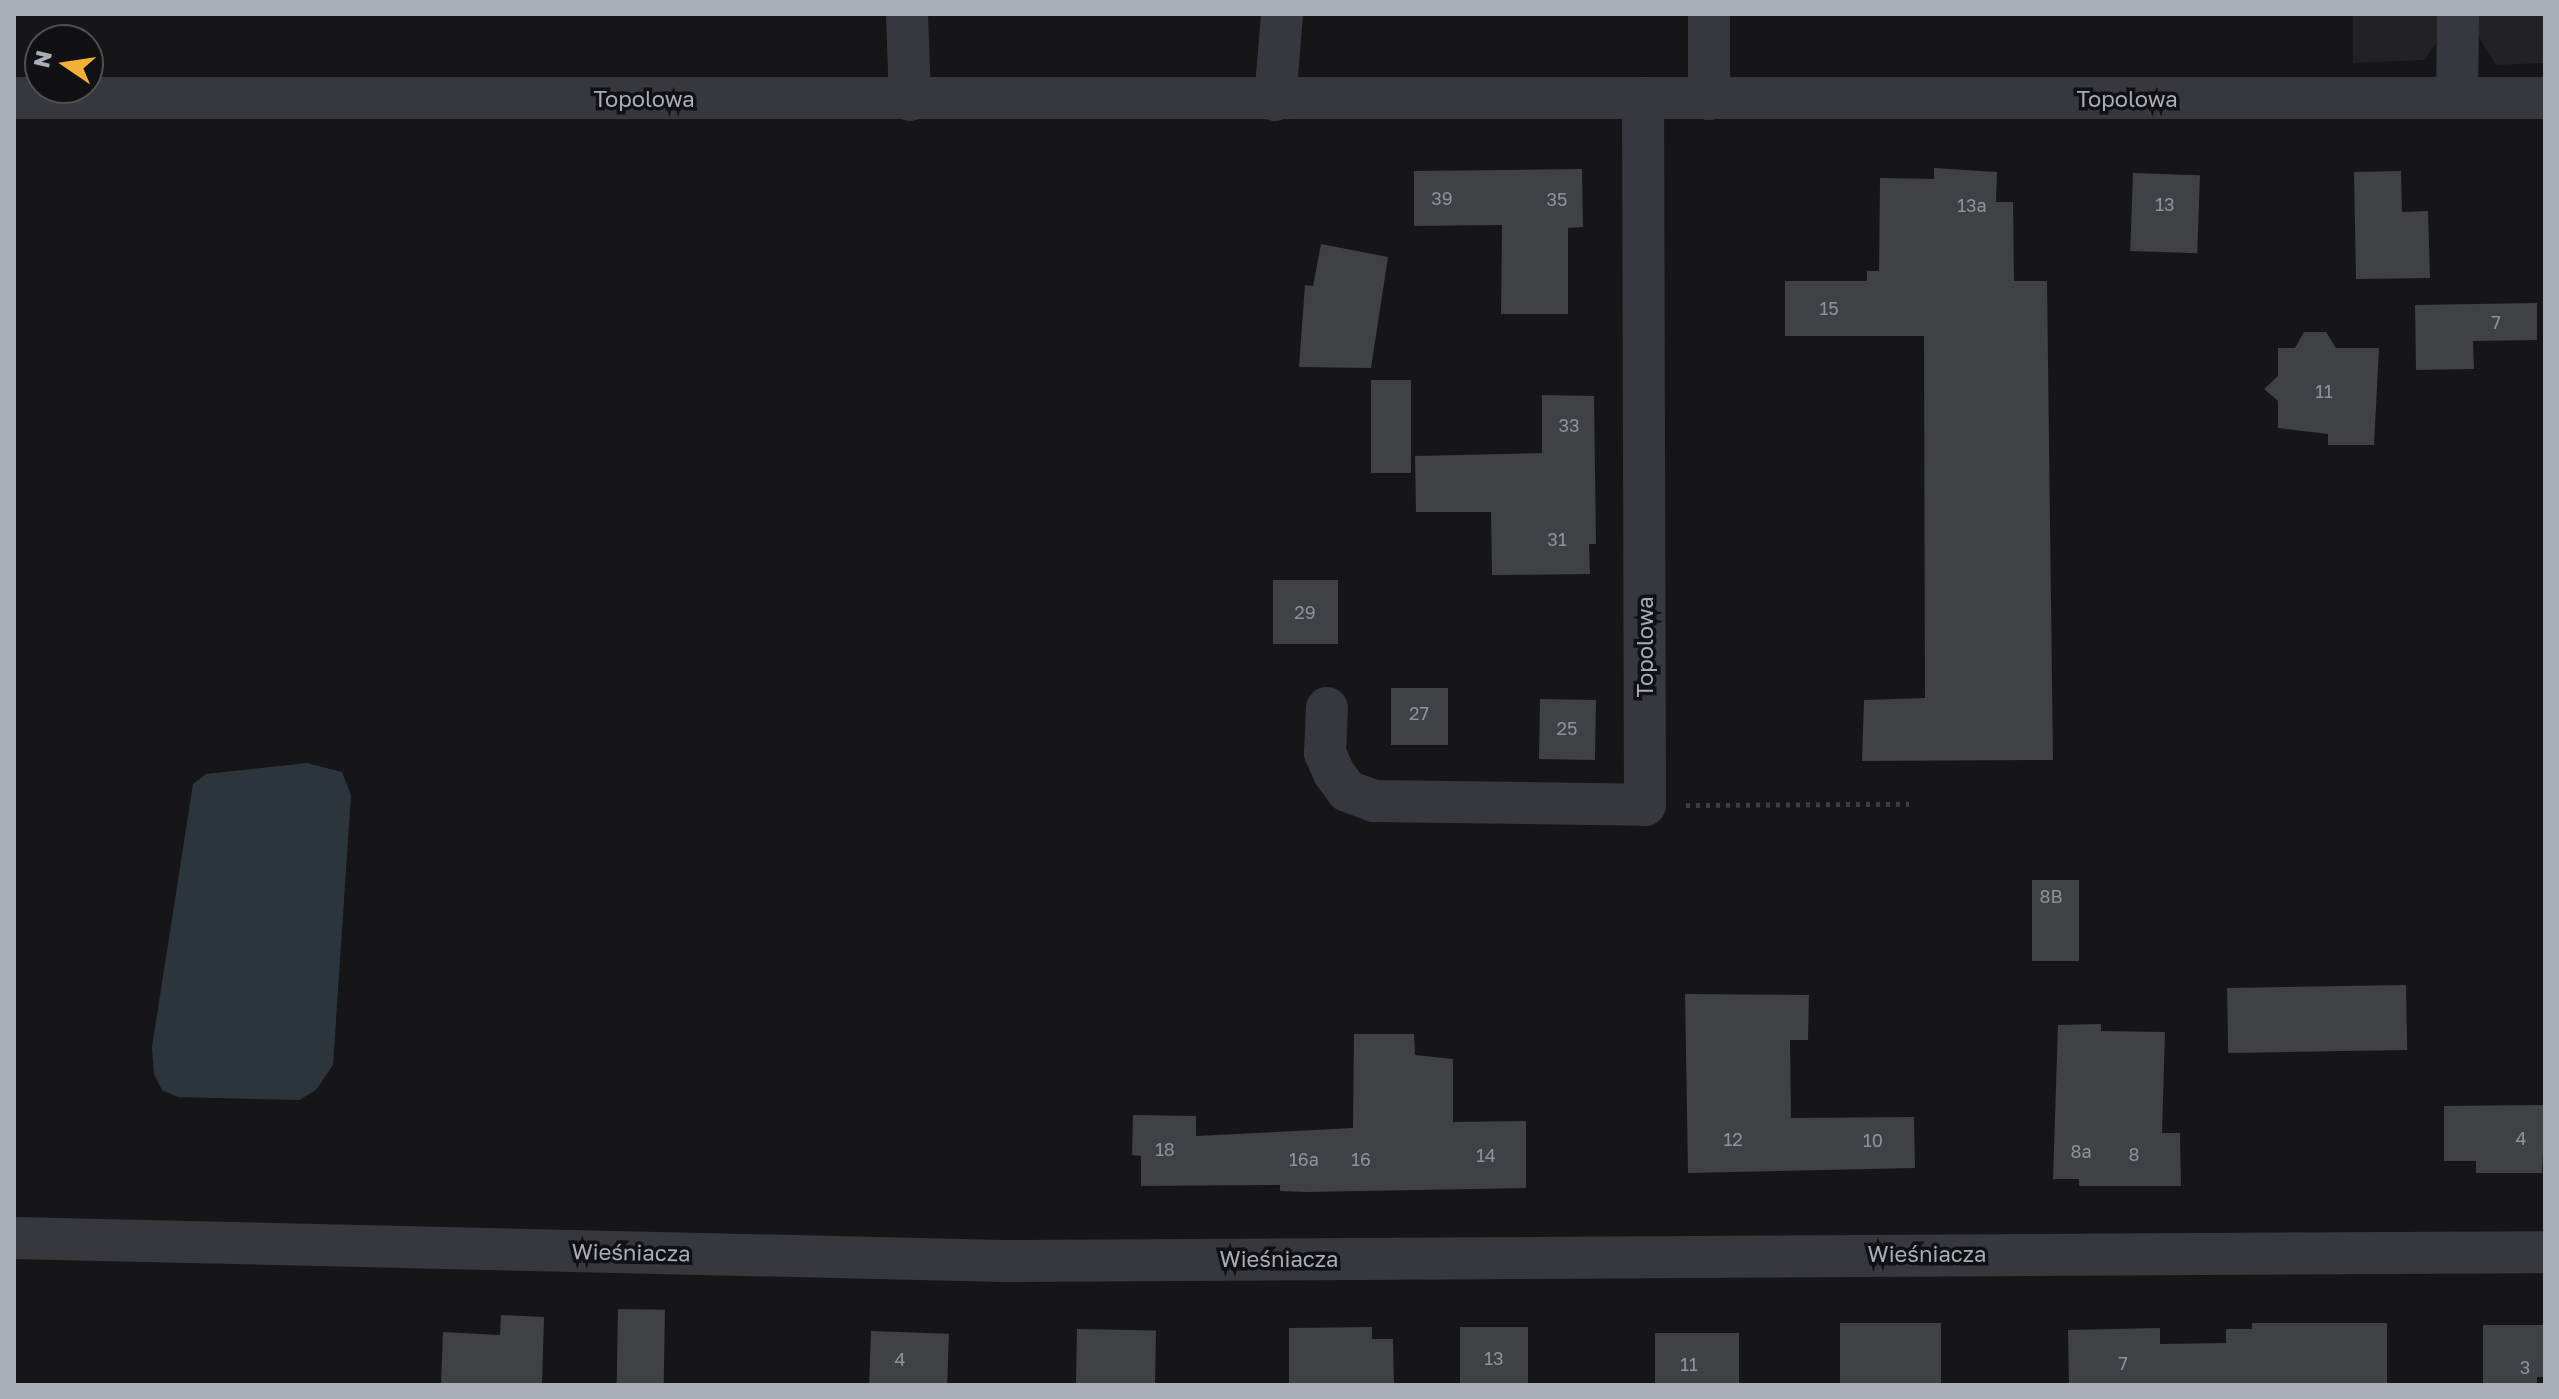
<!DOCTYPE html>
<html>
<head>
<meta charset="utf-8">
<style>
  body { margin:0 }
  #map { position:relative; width:2559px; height:1399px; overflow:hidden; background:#161618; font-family:"Golos Text",sans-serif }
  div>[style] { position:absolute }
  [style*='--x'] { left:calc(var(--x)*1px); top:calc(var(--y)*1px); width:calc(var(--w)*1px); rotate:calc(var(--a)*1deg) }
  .built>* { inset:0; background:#222225 }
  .water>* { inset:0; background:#2c353c }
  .building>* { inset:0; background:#404145; transform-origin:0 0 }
  .path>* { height:5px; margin-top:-2.5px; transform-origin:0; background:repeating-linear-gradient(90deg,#3d3f44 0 4px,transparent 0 10px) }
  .minor>* { height:42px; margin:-21px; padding:0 21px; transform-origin:21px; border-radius:21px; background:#37383d }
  span { translate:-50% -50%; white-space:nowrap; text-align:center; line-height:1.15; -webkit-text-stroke:7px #111113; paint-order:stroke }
  .number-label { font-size:18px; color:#8e929b }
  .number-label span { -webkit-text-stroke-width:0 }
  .street-label { font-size:22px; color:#a8adb8 }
  .frame { position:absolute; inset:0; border:16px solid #a8adb8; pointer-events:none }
  .north { position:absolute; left:24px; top:24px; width:80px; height:80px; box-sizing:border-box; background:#111113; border:2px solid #4d4f55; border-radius:50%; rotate:283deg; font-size:22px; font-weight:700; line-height:32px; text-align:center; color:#a8adb8 }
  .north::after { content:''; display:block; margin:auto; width:28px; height:36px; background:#f2b134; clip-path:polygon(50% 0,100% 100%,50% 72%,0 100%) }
</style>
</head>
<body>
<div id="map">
  <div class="built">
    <i style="clip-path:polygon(2353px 14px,2545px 14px,2545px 63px,2496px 65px,2475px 31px,2444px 31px,2425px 60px,2353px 63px)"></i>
  </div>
  <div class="water">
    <i style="clip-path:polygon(307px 763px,342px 772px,351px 795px,333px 1065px,316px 1090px,299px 1100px,178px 1097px,162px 1090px,154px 1074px,152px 1047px,193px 784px,206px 774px)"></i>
  </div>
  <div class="building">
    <i style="clip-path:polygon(1934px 168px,1997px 172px,1996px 202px,2013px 202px,2014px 281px,2047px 281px,2053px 760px,1862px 761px,1864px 700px,1925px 698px,1924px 336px,1785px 336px,1785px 281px,1867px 281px,1867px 271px,1879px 271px,1880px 178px,1934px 179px)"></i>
    <i style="clip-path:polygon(1582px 169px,1583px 227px,1568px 228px,1568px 314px,1501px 314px,1502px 225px,1414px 226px,1414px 171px)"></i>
    <i style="clip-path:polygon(2401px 171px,2402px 212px,2428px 211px,2430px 278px,2356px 279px,2354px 172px)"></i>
    <i style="left:2133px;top:173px;width:67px;height:78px;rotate:2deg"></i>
    <i style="clip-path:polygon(1321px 244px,1388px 257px,1371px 368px,1299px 367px,1305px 285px,1313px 286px)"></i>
    <i style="clip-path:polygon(2537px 303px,2537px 340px,2473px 341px,2474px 369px,2416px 370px,2415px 305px)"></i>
    <i style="clip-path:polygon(2304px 332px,2326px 332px,2336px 348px,2379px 348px,2374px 445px,2328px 445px,2328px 434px,2278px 428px,2278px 401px,2264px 389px,2278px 376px,2278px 348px,2295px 348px)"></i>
    <i style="left:1371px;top:380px;width:40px;height:93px"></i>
    <i style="clip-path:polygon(1542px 395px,1594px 396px,1596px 544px,1589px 544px,1590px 574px,1492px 575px,1491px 512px,1416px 512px,1415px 456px,1542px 453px)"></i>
    <i style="left:1273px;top:580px;width:65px;height:64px"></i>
    <i style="left:1391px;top:688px;width:57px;height:57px"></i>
    <i style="left:1540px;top:699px;width:56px;height:60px;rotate:1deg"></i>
    <i style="left:2032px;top:880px;width:47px;height:81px"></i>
    <i style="left:2406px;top:985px;width:65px;height:179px;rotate:89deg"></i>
    <i style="clip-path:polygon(1685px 994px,1809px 995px,1808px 1040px,1790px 1040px,1791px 1118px,1914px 1117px,1915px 1168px,1688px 1173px)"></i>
    <i style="clip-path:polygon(2101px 1024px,2101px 1031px,2165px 1032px,2162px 1133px,2180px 1133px,2181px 1186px,2079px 1186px,2079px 1179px,2053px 1179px,2058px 1025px)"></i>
    <i style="clip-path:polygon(1354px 1034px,1414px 1034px,1415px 1055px,1453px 1059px,1453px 1122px,1526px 1121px,1526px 1188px,1306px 1192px,1280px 1191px,1280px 1185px,1141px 1186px,1141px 1156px,1132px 1155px,1133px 1115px,1196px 1116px,1196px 1136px,1353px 1128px)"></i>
    <i style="clip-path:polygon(2545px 1105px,2542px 1173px,2476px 1173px,2476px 1161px,2444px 1161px,2444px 1106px)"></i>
    <i style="left:618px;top:1309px;width:47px;height:76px;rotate:1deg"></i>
    <i style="clip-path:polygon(501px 1315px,544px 1317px,542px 1385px,441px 1385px,443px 1332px,500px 1335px)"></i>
    <i style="left:1840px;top:1323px;width:101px;height:62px"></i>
    <i style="clip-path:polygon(2252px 1323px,2387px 1323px,2387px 1385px,2069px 1385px,2068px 1330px,2160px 1328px,2160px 1344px,2226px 1343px,2226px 1329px,2252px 1329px)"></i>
    <i style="clip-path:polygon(2483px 1325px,2545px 1325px,2545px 1377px,2537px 1377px,2537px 1385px,2483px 1385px)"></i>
    <i style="clip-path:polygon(1372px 1327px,1372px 1339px,1393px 1339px,1394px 1385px,1289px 1385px,1289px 1328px)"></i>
    <i style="left:1528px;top:1327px;width:58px;height:68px;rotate:90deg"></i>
    <i style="left:1077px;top:1329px;width:79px;height:56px;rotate:1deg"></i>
    <i style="left:871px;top:1331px;width:78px;height:54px;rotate:2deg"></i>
    <i style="left:1655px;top:1333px;width:84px;height:52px"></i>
  </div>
  <div class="path">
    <i style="--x:1686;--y:805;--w:223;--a:-0.3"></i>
  </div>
  <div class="minor">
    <i style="--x:907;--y:14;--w:86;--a:88"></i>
    <i style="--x:1709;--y:14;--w:85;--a:90"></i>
    <i style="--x:14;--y:98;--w:2531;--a:0"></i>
    <i style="--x:2457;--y:98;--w:84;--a:-89.3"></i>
    <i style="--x:1275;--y:100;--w:86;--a:-85.3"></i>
    <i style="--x:1327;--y:708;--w:45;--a:92.5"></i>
    <i style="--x:1325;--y:753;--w:22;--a:66"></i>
    <i style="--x:1334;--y:773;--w:22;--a:54"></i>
    <i style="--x:1347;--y:791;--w:29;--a:20"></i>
    <i style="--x:1374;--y:801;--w:271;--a:0.8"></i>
    <i style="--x:1645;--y:805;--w:706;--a:-90.16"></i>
    <i style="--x:14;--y:1238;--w:990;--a:1.33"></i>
    <i style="--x:1004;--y:1261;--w:1541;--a:-0.33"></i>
  </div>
  <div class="number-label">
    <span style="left:1442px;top:198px">39</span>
    <span style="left:1557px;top:199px">35</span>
    <span style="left:2165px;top:204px">13</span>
    <span style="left:1972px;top:205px">13a</span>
    <span style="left:1829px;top:308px">15</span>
    <span style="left:2496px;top:322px">7</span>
    <span style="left:2324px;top:391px">11</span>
    <span style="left:1569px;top:425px">33</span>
    <span style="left:1557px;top:539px">31</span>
    <span style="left:1305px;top:612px">29</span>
    <span style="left:1419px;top:713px">27</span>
    <span style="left:1567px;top:728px">25</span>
    <span style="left:2051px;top:896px">8B</span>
    <span style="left:2521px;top:1138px">4</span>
    <span style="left:1733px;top:1139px">12</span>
    <span style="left:1873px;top:1140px">10</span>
    <span style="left:1165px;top:1149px">18</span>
    <span style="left:2081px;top:1151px">8a</span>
    <span style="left:2134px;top:1154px">8</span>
    <span style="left:1486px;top:1155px">14</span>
    <span style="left:1304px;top:1159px">16a</span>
    <span style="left:1361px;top:1159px">16</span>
    <span style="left:1494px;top:1358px">13</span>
    <span style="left:900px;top:1359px">4</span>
    <span style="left:2123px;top:1363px">7</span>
    <span style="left:1689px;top:1364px">11</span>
    <span style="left:2525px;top:1367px">3</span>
  </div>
  <div class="street-label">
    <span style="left:644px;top:99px">Topolowa</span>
    <span style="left:2127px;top:99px">Topolowa</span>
    <span style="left:1645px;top:647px;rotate:-90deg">Topolowa</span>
    <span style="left:631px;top:1252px;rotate:1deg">Wieśniacza</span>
    <span style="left:1927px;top:1254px">Wieśniacza</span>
    <span style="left:1279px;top:1259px">Wieśniacza</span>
  </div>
  <div class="frame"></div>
  <div class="north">N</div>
</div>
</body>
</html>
